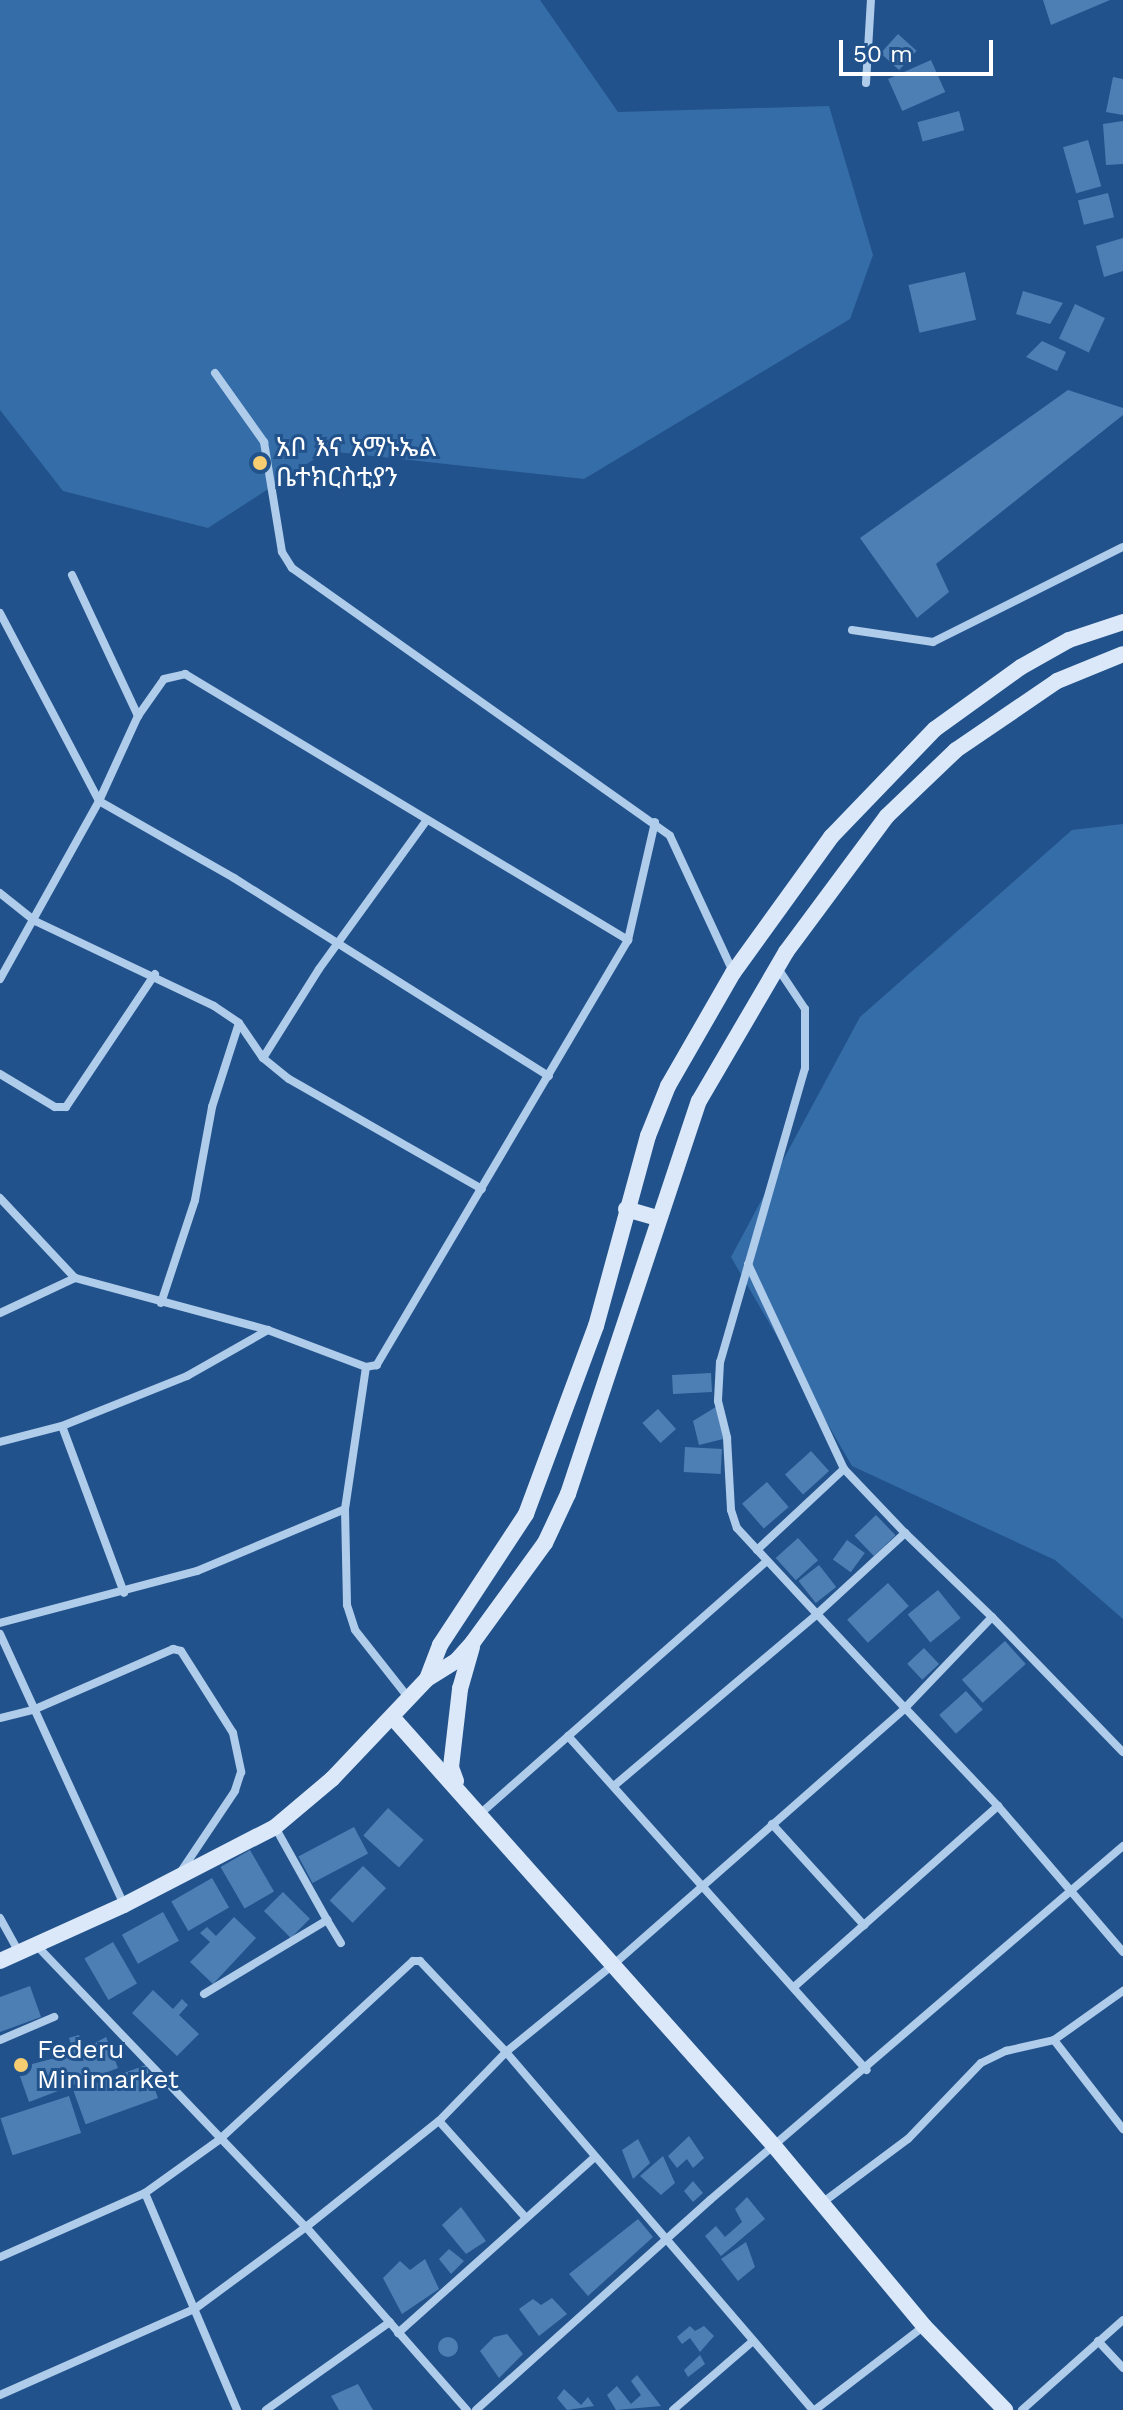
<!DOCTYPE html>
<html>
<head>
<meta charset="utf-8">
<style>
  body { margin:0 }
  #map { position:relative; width:1123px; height:2410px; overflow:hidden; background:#22528b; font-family:"Work Sans","Noto Sans Ethiopic",sans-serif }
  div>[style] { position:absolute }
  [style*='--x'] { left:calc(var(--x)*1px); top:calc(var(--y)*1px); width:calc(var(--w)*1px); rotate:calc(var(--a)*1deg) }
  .green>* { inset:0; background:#356da8 }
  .building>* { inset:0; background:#4e7fb4; transform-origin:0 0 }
  .round { border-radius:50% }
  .street>* { height:8px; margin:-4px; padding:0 4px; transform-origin:4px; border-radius:4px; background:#afcceb }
  .secondary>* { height:16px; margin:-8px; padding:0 8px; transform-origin:8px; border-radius:8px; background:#dae8f9 }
  .dots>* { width:22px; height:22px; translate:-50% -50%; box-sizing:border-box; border:4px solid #22528b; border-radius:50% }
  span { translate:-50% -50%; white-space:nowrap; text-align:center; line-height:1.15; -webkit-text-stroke:6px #22528b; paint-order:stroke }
  .poi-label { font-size:26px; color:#fff }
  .left { translate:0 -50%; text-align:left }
  .scale { position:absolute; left:839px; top:40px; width:154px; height:36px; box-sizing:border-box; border:4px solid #fff; border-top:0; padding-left:10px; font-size:24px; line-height:28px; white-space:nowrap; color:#fff; -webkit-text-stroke:6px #22528b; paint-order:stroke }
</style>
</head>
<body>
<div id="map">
  <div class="green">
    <i style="clip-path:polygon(0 0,540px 0,618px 112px,829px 106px,873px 255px,850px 319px,584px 479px,327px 451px,208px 528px,63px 491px,0 410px)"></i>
    <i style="clip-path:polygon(1123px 824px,1123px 1619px,1055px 1560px,852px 1466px,731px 1257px,860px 1017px,1072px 830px)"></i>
  </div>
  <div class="building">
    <i style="clip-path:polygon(1043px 0,1110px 0,1051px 25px)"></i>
    <i style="left:898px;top:34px;width:25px;height:26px;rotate:42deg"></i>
    <i style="left:931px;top:60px;width:35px;height:47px;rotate:66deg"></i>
    <i style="clip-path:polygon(1113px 77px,1123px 79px,1123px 115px,1106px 112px)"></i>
    <i style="left:959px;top:111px;width:20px;height:43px;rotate:75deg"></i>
    <i style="clip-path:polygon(1123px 121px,1123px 164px,1106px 165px,1103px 124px)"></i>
    <i style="left:1088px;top:140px;width:48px;height:26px;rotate:74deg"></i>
    <i style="left:1108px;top:193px;width:25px;height:31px;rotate:76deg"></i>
    <i style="clip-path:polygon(1123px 238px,1123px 271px,1104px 277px,1096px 246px)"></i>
    <i style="left:965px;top:272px;width:49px;height:58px;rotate:77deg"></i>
    <i style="clip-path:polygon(1023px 291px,1063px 303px,1050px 324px,1016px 314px)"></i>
    <i style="left:1075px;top:304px;width:33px;height:38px;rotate:25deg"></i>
    <i style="clip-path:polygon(1042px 341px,1066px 352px,1057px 371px,1026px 357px)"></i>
    <i style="clip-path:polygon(1068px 390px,1123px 408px,1123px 415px,936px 564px,949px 592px,917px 618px,860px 538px)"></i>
    <i style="left:711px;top:1373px;width:19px;height:39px;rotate:87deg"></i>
    <i style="clip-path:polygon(719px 1405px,727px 1438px,699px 1445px,693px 1421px)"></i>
    <i style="left:658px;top:1409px;width:27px;height:21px;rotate:48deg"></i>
    <i style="left:685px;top:1447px;width:37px;height:25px;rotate:3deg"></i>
    <i style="left:811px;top:1451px;width:27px;height:35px;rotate:48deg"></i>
    <i style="left:767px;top:1482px;width:33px;height:33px;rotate:49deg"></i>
    <i style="left:876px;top:1515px;width:28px;height:30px;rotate:46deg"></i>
    <i style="left:798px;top:1538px;width:30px;height:30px;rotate:48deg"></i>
    <i style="left:847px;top:1540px;width:22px;height:24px;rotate:36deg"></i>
    <i style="left:819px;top:1565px;width:28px;height:26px;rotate:52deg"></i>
    <i style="left:888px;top:1583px;width:31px;height:55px;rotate:48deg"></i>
    <i style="left:938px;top:1590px;width:36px;height:39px;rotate:51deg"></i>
    <i style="left:1005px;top:1641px;width:31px;height:58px;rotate:48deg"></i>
    <i style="left:924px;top:1648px;width:22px;height:23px;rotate:47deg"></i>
    <i style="left:966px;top:1691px;width:25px;height:36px;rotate:48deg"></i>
    <i style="left:388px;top:1808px;width:48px;height:37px;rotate:42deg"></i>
    <i style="left:354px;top:1827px;width:30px;height:63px;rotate:62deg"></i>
    <i style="left:250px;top:1850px;width:48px;height:34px;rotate:60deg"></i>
    <i style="left:363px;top:1866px;width:32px;height:48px;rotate:44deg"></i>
    <i style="left:212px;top:1878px;width:34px;height:47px;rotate:60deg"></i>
    <i style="left:283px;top:1892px;width:38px;height:27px;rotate:45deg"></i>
    <i style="left:163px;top:1912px;width:33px;height:47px;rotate:61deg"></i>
    <i style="clip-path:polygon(234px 1917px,256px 1938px,213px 1984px,190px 1962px,210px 1942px,200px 1933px,207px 1927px,216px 1936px)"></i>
    <i style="left:113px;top:1942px;width:48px;height:33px;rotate:60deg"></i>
    <i style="clip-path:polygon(30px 1986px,41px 2017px,0 2032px,0 1997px)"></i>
    <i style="clip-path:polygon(153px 1990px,173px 2009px,182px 1999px,188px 2005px,179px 2015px,199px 2034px,177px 2056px,132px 2013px)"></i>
    <i style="clip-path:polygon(79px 2035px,83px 2050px,106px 2037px,118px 2068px,29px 2102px,17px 2068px,74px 2053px,69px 2038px)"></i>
    <i style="left:146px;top:2065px;width:35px;height:77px;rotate:70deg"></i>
    <i style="left:69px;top:2096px;width:39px;height:72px;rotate:72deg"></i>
    <i style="clip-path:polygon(689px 2136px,704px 2158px,693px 2168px,687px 2159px,677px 2168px,668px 2156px)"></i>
    <i style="clip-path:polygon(638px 2139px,650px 2163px,633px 2179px,622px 2150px)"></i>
    <i style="clip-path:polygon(663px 2156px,675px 2183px,661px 2195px,640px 2176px)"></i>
    <i style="clip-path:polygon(693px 2181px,703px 2193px,693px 2202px,684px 2191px)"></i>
    <i style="clip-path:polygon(747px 2197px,765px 2219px,721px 2256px,705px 2236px,716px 2226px,725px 2237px,742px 2222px,735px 2209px)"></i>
    <i style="clip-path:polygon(461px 2207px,486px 2241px,466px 2254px,442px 2225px)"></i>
    <i style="clip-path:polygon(638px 2219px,653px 2237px,588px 2296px,569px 2274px)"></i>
    <i style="clip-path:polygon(746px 2242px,755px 2267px,738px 2281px,721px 2259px)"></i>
    <i style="clip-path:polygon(449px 2249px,464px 2261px,451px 2274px,439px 2259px)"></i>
    <i style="clip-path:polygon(425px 2259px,439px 2289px,402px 2314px,383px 2278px,400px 2261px,410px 2270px)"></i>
    <i style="clip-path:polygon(552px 2298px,567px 2314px,539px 2336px,519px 2309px,533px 2299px,541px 2305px)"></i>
    <i style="clip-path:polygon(690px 2326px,695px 2331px,704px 2326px,714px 2336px,700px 2352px,690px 2338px,682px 2344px,677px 2337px)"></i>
    <i style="clip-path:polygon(507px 2334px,523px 2354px,499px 2378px,480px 2351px,494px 2337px)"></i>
    <i class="round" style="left:438px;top:2337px;width:20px;height:20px"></i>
    <i style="clip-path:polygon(700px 2355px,705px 2364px,688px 2377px,684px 2370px)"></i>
    <i style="clip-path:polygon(637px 2375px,661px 2406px,616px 2410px,607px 2395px,617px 2386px,631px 2404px,641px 2395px,631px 2381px)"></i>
    <i style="clip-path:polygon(358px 2384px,373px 2410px,339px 2410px,331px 2396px)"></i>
    <i style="clip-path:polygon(564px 2389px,581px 2405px,588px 2397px,594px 2406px,567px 2410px,557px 2398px)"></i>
  </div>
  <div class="street">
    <i style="--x:866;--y:83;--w:83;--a:-86.6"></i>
    <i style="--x:215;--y:373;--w:85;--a:54.6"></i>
    <i style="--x:264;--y:442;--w:111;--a:80.7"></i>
    <i style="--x:282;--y:552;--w:19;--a:58"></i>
    <i style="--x:292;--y:568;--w:463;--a:35.3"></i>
    <i style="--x:670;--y:836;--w:150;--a:65.1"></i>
    <i style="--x:72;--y:575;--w:156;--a:64.9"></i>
    <i style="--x:0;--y:613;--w:212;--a:62.2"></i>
    <i style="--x:99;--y:801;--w:155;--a:29.7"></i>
    <i style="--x:234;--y:878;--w:372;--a:32.2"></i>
    <i style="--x:852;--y:630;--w:82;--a:8.4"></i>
    <i style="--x:933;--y:642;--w:212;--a:-26.6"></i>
    <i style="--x:0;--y:893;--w:45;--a:38.7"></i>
    <i style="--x:35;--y:921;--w:198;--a:25.4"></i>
    <i style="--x:214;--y:1006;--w:30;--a:34"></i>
    <i style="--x:239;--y:1023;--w:42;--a:55.6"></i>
    <i style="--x:263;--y:1058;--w:105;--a:-57.8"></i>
    <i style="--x:319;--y:969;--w:184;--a:-54.1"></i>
    <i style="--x:628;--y:940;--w:121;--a:-77.1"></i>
    <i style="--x:777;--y:967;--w:50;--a:56.3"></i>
    <i style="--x:805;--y:1009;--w:59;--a:90"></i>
    <i style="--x:805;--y:1068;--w:306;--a:106.1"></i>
    <i style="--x:720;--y:1362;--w:39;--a:93"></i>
    <i style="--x:718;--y:1401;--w:38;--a:76"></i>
    <i style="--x:727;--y:1438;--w:72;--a:86.8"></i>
    <i style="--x:731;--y:1510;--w:19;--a:72"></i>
    <i style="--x:737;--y:1528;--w:117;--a:47.1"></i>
    <i style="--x:817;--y:1614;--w:120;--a:-42.6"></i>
    <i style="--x:905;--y:1533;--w:121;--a:44"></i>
    <i style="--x:0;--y:979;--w:204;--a:-60.9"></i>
    <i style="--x:99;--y:801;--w:94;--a:-65.4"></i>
    <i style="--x:138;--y:716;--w:45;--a:-54.9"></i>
    <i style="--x:164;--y:679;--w:22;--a:-13"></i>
    <i style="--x:185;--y:674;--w:517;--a:30.98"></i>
    <i style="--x:628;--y:940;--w:494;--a:120.6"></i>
    <i style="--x:377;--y:1365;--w:11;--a:170"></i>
    <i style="--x:366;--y:1367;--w:105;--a:-159.3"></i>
    <i style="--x:268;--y:1330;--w:200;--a:-164.9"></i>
    <i style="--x:75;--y:1278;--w:110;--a:-133.2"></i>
    <i style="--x:263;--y:1058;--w:33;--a:39"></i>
    <i style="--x:289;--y:1079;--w:222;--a:29.7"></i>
    <i style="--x:0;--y:1074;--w:64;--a:31"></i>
    <i style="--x:55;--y:1107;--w:11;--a:0"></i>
    <i style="--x:66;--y:1107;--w:160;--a:-56.2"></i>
    <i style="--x:748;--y:1264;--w:226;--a:64.9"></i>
    <i style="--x:844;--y:1469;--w:88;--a:46.4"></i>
    <i style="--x:161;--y:1303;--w:108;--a:-71.7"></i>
    <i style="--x:195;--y:1200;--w:95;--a:-79.6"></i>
    <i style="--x:212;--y:1107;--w:88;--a:-72.2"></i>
    <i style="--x:0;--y:1313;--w:83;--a:-25"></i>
    <i style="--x:366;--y:1367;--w:144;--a:98.4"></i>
    <i style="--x:345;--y:1509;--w:96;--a:88.8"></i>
    <i style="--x:347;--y:1605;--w:26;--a:72"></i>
    <i style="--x:355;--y:1630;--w:85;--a:51.7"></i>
    <i style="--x:62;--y:1426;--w:178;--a:69.6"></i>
    <i style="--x:0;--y:1442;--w:64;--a:-14.5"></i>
    <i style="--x:62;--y:1426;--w:135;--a:-21.8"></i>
    <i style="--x:187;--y:1376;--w:93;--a:-29.6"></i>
    <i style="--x:757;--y:1550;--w:119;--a:-43"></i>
    <i style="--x:0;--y:1623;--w:204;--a:-14.8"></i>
    <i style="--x:197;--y:1571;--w:160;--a:-22.7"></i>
    <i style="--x:0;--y:1634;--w:298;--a:65.4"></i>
    <i style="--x:0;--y:1718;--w:34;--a:-14"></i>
    <i style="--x:33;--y:1710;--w:153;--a:-23.5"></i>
    <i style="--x:173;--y:1649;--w:8;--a:14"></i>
    <i style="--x:181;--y:1651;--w:97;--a:57.6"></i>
    <i style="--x:233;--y:1733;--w:40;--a:78"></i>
    <i style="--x:241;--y:1772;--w:20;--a:108"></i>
    <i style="--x:235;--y:1791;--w:99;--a:123.9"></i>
    <i style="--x:568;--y:1736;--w:448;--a:48.2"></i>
    <i style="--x:615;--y:1785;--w:265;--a:-40.2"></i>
    <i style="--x:817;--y:1614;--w:129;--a:46.9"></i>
    <i style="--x:905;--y:1708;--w:126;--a:-46.3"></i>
    <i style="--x:992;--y:1617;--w:188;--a:45.9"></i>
    <i style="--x:481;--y:1813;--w:381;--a:-41.4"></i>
    <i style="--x:772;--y:1824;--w:137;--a:47.7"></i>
    <i style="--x:0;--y:1918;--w:39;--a:61"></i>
    <i style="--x:327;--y:1920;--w:27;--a:59"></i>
    <i style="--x:38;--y:1947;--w:388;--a:46.3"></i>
    <i style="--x:306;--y:2227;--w:244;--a:48.7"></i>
    <i style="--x:794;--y:1987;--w:273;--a:-41.6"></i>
    <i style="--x:204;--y:1994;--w:144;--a:-31"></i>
    <i style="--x:327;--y:1920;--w:107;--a:-119.2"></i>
    <i style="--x:0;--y:2040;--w:59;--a:-23.1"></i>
    <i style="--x:1054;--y:2040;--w:113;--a:52.2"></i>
    <i style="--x:439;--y:2121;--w:130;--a:48.1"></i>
    <i style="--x:145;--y:2193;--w:236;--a:67"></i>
    <i style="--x:822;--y:2203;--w:107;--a:-36.7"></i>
    <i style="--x:908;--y:2139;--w:105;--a:-46.2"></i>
    <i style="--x:981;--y:2063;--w:28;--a:-26"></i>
    <i style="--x:1006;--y:2051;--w:49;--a:-12.9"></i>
    <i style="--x:1054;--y:2040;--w:85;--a:-35.4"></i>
    <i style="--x:0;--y:2257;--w:158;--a:-23.8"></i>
    <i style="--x:145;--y:2193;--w:91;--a:-35.6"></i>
    <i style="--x:219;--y:2140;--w:264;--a:-42.7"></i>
    <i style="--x:413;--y:1961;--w:7;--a:0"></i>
    <i style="--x:420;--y:1961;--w:125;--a:46.6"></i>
    <i style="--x:506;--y:2052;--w:472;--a:49.4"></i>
    <i style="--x:398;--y:2333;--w:264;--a:-41.8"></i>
    <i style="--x:1098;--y:2341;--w:37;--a:47"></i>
    <i style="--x:0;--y:2395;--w:214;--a:-23.9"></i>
    <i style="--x:196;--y:2308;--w:137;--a:-36.4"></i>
    <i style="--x:306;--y:2227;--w:170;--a:-38.6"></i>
    <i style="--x:439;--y:2121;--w:96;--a:-45.8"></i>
    <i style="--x:506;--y:2052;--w:139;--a:-39.2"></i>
    <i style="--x:614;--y:1964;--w:388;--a:-41.3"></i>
    <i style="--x:905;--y:1708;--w:135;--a:46.5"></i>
    <i style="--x:998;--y:1806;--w:192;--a:49.4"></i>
    <i style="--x:266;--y:2410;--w:152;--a:-35.4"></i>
    <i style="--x:476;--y:2410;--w:314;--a:-41.9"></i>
    <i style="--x:710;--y:2200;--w:544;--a:-40.6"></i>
    <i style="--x:673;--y:2410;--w:106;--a:-40.8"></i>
    <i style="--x:815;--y:2410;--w:138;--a:-37.6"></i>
    <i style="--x:1022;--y:2410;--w:135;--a:-41.7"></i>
  </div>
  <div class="secondary">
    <i style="--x:626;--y:1209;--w:33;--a:16"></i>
    <i style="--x:427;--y:1679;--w:36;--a:-69"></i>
    <i style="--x:440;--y:1645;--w:157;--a:-56.7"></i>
    <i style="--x:526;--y:1514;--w:201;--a:-69.6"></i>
    <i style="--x:596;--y:1326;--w:197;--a:-74.7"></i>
    <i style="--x:648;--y:1136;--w:54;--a:-68.2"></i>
    <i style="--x:668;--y:1086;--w:130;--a:-60.1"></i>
    <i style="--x:733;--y:973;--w:168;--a:-54.2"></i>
    <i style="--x:831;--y:837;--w:150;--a:-46.1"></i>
    <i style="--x:935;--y:729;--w:106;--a:-35.8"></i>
    <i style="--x:1021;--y:667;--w:55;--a:-29.4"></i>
    <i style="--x:1069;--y:640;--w:57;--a:-18.4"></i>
    <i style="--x:394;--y:1719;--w:573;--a:48.32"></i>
    <i style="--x:775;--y:2147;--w:233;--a:50.2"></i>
    <i style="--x:924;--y:2326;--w:117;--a:46"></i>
    <i style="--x:456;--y:1781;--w:15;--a:-110"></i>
    <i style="--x:451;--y:1767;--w:79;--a:-83.4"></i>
    <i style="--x:460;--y:1689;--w:44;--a:-74.1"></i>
    <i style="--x:0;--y:1961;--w:136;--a:-24.3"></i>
    <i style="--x:124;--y:1905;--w:170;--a:-27.3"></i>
    <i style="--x:275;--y:1827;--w:75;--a:-40.1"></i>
    <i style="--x:332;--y:1779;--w:138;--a:-46.5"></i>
    <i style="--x:427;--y:1679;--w:36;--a:-32"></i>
    <i style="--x:457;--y:1660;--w:24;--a:-48"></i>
    <i style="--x:473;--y:1642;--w:122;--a:-54"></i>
    <i style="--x:545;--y:1543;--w:54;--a:-64.9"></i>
    <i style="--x:568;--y:1494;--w:414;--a:-71.6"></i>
    <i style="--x:699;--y:1101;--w:173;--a:-59.7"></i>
    <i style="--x:786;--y:952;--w:169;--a:-53.4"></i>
    <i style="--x:887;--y:816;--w:95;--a:-43.7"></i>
    <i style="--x:956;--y:750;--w:122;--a:-34.3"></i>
    <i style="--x:1057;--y:681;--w:71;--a:-22.2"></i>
  </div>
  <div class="dots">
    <i style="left:260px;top:463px;background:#f7cd71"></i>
    <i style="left:21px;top:2065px;background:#f7cd71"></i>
  </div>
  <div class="poi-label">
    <span class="left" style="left:276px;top:463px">አቦ እና አማኑኤል<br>ቤተክርስቲያን</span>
    <span class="left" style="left:37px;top:2065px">Federu<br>Minimarket</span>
  </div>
  <div class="scale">50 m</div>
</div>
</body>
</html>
